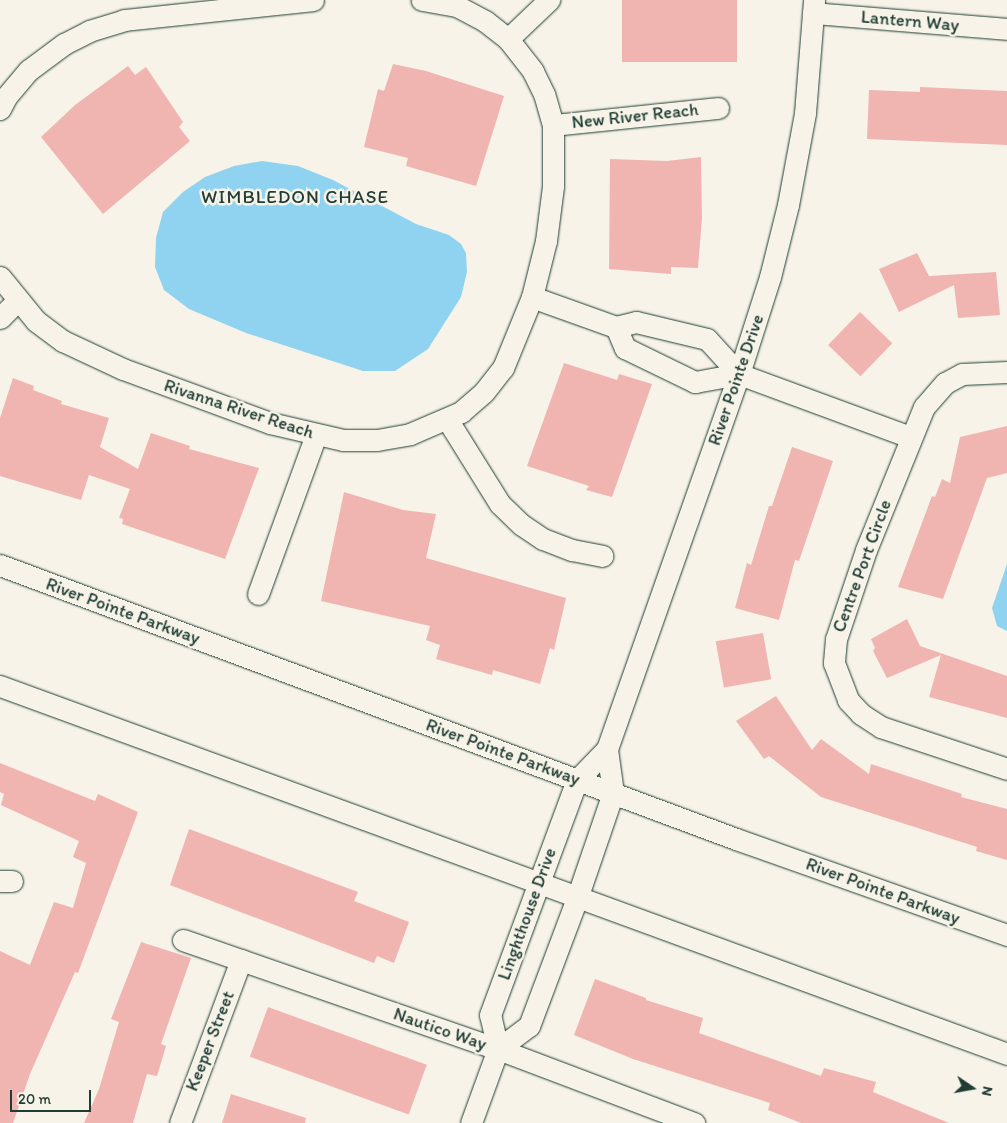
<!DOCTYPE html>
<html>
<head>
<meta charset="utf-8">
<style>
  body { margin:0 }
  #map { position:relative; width:1007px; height:1123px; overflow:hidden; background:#f7f3e8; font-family:Itim,sans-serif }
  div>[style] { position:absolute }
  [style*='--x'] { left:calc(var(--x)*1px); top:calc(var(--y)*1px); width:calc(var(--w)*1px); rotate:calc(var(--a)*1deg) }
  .water>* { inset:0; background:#8fd3f0 }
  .building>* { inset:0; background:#f1b5b1; transform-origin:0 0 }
  .roads { filter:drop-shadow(0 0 1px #1f3d34) drop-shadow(0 0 1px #1f3d34) }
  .street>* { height:21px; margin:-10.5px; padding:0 10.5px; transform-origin:10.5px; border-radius:10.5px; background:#f7f3e8 }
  span { translate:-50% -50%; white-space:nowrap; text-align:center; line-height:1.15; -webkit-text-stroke:5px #f7f3e8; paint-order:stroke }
  .street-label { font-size:18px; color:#1f3d34 }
  .neighbourhood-label { font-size:19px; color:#1f3d34; letter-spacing:1px }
  .north { position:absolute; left:947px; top:1063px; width:50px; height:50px; -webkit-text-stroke:4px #f7f3e8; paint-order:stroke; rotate:102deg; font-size:14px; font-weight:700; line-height:20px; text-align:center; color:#1f3d34 }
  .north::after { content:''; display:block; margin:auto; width:18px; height:22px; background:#1f3d34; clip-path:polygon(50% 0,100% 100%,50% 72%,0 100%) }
  .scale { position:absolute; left:10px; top:1090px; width:81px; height:22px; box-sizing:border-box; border:2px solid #1f3d34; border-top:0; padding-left:6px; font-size:15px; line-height:18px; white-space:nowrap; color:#1f3d34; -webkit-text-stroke:4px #f7f3e8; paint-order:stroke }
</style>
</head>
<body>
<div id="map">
  <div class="water">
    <i style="clip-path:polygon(262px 161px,298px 166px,333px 180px,416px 224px,449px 235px,461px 244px,466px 253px,467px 272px,461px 297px,428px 349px,395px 371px,363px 371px,246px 333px,189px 309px,164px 290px,155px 267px,156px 238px,163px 212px,183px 192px,205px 177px,234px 166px)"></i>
    <i style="clip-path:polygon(1007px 564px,1007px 631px,997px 626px,992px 608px)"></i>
  </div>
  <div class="building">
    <i style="left:622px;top:0;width:115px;height:62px"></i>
    <i style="clip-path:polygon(393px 64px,426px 71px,504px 96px,476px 186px,406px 166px,408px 158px,364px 147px,378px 89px,384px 91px)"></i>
    <i style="clip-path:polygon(128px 66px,135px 75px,146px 67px,183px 122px,179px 127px,190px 141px,103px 214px,41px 137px,75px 105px)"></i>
    <i style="clip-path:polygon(920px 87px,1007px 91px,1007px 145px,867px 139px,869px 90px,920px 92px)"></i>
    <i style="clip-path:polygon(701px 157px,702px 218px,698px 268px,671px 267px,671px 274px,609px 269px,610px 159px,667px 161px)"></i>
    <i style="clip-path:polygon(917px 253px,929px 276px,996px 272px,1000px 315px,958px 318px,954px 285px,899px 312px,879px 269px)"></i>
    <i style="left:860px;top:312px;width:45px;height:46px;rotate:44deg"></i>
    <i style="clip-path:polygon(564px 363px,617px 380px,619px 374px,652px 384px,612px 497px,586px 490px,589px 486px,527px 466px)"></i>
    <i style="clip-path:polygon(13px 378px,34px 386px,33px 390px,62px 401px,61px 404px,109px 418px,100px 447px,138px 469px,151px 433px,190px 446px,189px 449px,259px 468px,225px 559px,122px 524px,123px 519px,119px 518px,130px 489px,89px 475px,81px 500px,0 476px,0 418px)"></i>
    <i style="clip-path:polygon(1007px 426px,1007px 473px,987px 478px,943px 599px,898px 587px,932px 496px,935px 497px,942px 479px,950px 483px,960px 437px)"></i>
    <i style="clip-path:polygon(792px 447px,833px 461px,799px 561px,795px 560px,779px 620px,735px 608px,747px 563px,751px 565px,769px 506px,772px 506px)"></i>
    <i style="clip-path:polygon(344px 492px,403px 510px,436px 514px,426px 558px,566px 598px,554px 650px,550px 648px,540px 684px,493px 670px,492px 675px,436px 659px,440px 645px,426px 640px,430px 626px,321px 601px)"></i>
    <i style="clip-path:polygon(907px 619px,920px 646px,1007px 676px,1007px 718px,929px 697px,941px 655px,887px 678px,873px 651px,875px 648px,871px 639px)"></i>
    <i style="left:763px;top:633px;width:47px;height:48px;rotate:80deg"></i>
    <i style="clip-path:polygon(776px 696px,812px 750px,821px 739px,869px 774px,871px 764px,962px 794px,961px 797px,1007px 809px,1007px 860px,976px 851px,977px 847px,821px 797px,769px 756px,764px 759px,736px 721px)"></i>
    <i style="clip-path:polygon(0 763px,95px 801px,98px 794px,138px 812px,78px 973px,75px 972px,30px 1074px,13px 1123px,0 1123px,0 951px,30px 965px,54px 902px,73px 908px,86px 863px,73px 857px,79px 841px,1px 805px,4px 794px,0 792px)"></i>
    <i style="clip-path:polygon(189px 829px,358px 892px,354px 901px,409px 922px,394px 963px,377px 956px,374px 963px,170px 885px)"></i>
    <i style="clip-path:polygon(141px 942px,191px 958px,161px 1044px,166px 1046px,157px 1076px,147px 1074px,133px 1123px,84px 1123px,99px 1089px,119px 1022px,111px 1019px)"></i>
    <i style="clip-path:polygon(595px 979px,646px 998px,646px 1000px,703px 1018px,699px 1033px,821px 1076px,824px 1068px,876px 1082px,873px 1092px,949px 1123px,801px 1123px,768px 1110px,770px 1103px,633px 1059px,574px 1035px)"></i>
    <i style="left:268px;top:1007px;width:169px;height:53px;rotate:20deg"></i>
    <i style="clip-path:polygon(231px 1094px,306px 1118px,305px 1123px,222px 1123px)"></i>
  </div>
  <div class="roads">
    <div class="street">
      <i style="--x:813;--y:13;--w:195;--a:4.7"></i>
      <i style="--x:508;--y:39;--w:57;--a:-43.6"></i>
      <i style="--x:0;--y:109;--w:13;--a:-63"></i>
      <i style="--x:6;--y:97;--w:35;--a:-50"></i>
      <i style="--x:29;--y:70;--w:44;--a:-36.6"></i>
      <i style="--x:64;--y:44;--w:28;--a:-27"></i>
      <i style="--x:89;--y:31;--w:37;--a:-17"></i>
      <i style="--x:124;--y:20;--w:190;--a:-6"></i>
      <i style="--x:553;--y:125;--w:166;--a:-5.9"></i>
      <i style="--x:0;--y:277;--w:57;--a:50.7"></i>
      <i style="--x:36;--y:321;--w:34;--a:37"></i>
      <i style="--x:63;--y:341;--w:66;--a:25"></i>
      <i style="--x:123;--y:369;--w:157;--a:20.2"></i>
      <i style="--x:270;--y:423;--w:75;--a:13.1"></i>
      <i style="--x:343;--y:440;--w:34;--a:0"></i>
      <i style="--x:377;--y:440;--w:34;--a:-10"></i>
      <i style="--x:410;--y:434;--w:56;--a:-23.3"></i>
      <i style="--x:461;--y:412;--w:30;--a:-41"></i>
      <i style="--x:484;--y:392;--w:31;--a:-52"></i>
      <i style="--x:503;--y:368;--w:77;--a:-67.8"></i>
      <i style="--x:532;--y:297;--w:58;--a:-76"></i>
      <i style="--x:546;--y:241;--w:55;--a:-82.7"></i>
      <i style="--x:553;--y:186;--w:61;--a:-90"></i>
      <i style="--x:553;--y:125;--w:32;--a:-106"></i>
      <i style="--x:544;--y:94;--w:25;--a:-116"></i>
      <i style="--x:533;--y:71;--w:41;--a:-128"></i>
      <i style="--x:508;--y:39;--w:29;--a:-142"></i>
      <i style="--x:485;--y:21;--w:32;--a:-152"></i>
      <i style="--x:457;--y:6;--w:36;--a:-170"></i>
      <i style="--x:532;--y:297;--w:89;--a:19.7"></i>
      <i style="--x:616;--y:327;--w:21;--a:-14"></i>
      <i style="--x:636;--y:322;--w:73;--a:13.5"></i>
      <i style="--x:707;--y:339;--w:47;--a:47.6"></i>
      <i style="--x:739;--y:374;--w:182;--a:20.2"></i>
      <i style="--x:0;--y:318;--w:24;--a:-45"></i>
      <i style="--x:616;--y:327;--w:23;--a:67"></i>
      <i style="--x:625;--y:348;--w:78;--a:25.9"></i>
      <i style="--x:695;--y:382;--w:45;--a:-10.3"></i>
      <i style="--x:1007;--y:372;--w:45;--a:177.5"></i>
      <i style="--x:962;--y:374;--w:19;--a:152"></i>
      <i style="--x:945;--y:383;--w:32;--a:131"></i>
      <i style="--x:924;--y:407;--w:154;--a:112.1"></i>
      <i style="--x:866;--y:550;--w:94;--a:108.6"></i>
      <i style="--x:836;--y:639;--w:24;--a:95"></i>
      <i style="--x:834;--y:663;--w:40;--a:69"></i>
      <i style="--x:848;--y:700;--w:19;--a:47"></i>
      <i style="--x:861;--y:714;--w:24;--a:33"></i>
      <i style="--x:881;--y:727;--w:133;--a:18.4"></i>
      <i style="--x:447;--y:419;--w:100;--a:58.1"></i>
      <i style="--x:500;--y:504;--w:30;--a:44"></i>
      <i style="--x:522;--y:525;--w:25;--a:34"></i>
      <i style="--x:543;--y:539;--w:31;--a:21"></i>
      <i style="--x:572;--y:550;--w:31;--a:11"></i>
      <i style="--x:0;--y:565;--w:785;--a:20.42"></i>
      <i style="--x:736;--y:839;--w:288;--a:19.5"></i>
      <i style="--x:258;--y:594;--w:169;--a:-70"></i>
      <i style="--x:0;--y:686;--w:1072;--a:20.07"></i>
      <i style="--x:0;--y:881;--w:12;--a:0"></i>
      <i style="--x:183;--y:940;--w:333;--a:19.1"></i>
      <i style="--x:498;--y:1049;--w:210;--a:20.7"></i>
      <i style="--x:498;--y:1049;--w:35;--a:-103"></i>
      <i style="--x:490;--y:1015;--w:251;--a:-69.7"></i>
      <i style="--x:577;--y:780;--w:43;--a:-45.9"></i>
      <i style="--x:607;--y:749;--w:398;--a:-70.6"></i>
      <i style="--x:739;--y:374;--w:102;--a:-72.3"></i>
      <i style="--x:770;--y:277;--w:74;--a:-76"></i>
      <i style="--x:788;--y:205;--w:94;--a:-79.5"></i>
      <i style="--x:805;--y:113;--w:113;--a:-85.4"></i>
      <i style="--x:180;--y:1123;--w:174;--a:-69.5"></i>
      <i style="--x:471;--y:1123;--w:79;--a:-70"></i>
      <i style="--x:498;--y:1049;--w:39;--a:-37"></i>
      <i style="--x:529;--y:1026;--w:137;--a:-69.4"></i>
      <i style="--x:577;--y:898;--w:111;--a:-71.1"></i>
      <i style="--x:613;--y:793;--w:44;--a:-97.8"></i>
    </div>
  </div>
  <div class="street-label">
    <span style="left:910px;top:21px;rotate:5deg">Lantern Way</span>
    <span style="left:635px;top:116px;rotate:-6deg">New River Reach</span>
    <span style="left:736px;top:380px;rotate:-71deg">River Pointe Drive</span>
    <span style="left:239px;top:409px;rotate:18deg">Rivanna River Reach</span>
    <span style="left:862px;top:566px;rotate:-70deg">Centre Port Circle</span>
    <span style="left:123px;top:611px;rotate:20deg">River Pointe Parkway</span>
    <span style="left:503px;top:752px;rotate:20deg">River Pointe Parkway</span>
    <span style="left:883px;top:891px;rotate:20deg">River Pointe Parkway</span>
    <span style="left:527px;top:914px;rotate:-70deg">Linghthouse Drive</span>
    <span style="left:440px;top:1029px;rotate:19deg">Nautico Way</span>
    <span style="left:210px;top:1041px;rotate:-69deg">Keeper Street</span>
  </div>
  <div class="neighbourhood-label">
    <span style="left:295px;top:197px">WIMBLEDON CHASE</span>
  </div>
  <div class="north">N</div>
  <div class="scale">20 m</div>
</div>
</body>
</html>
